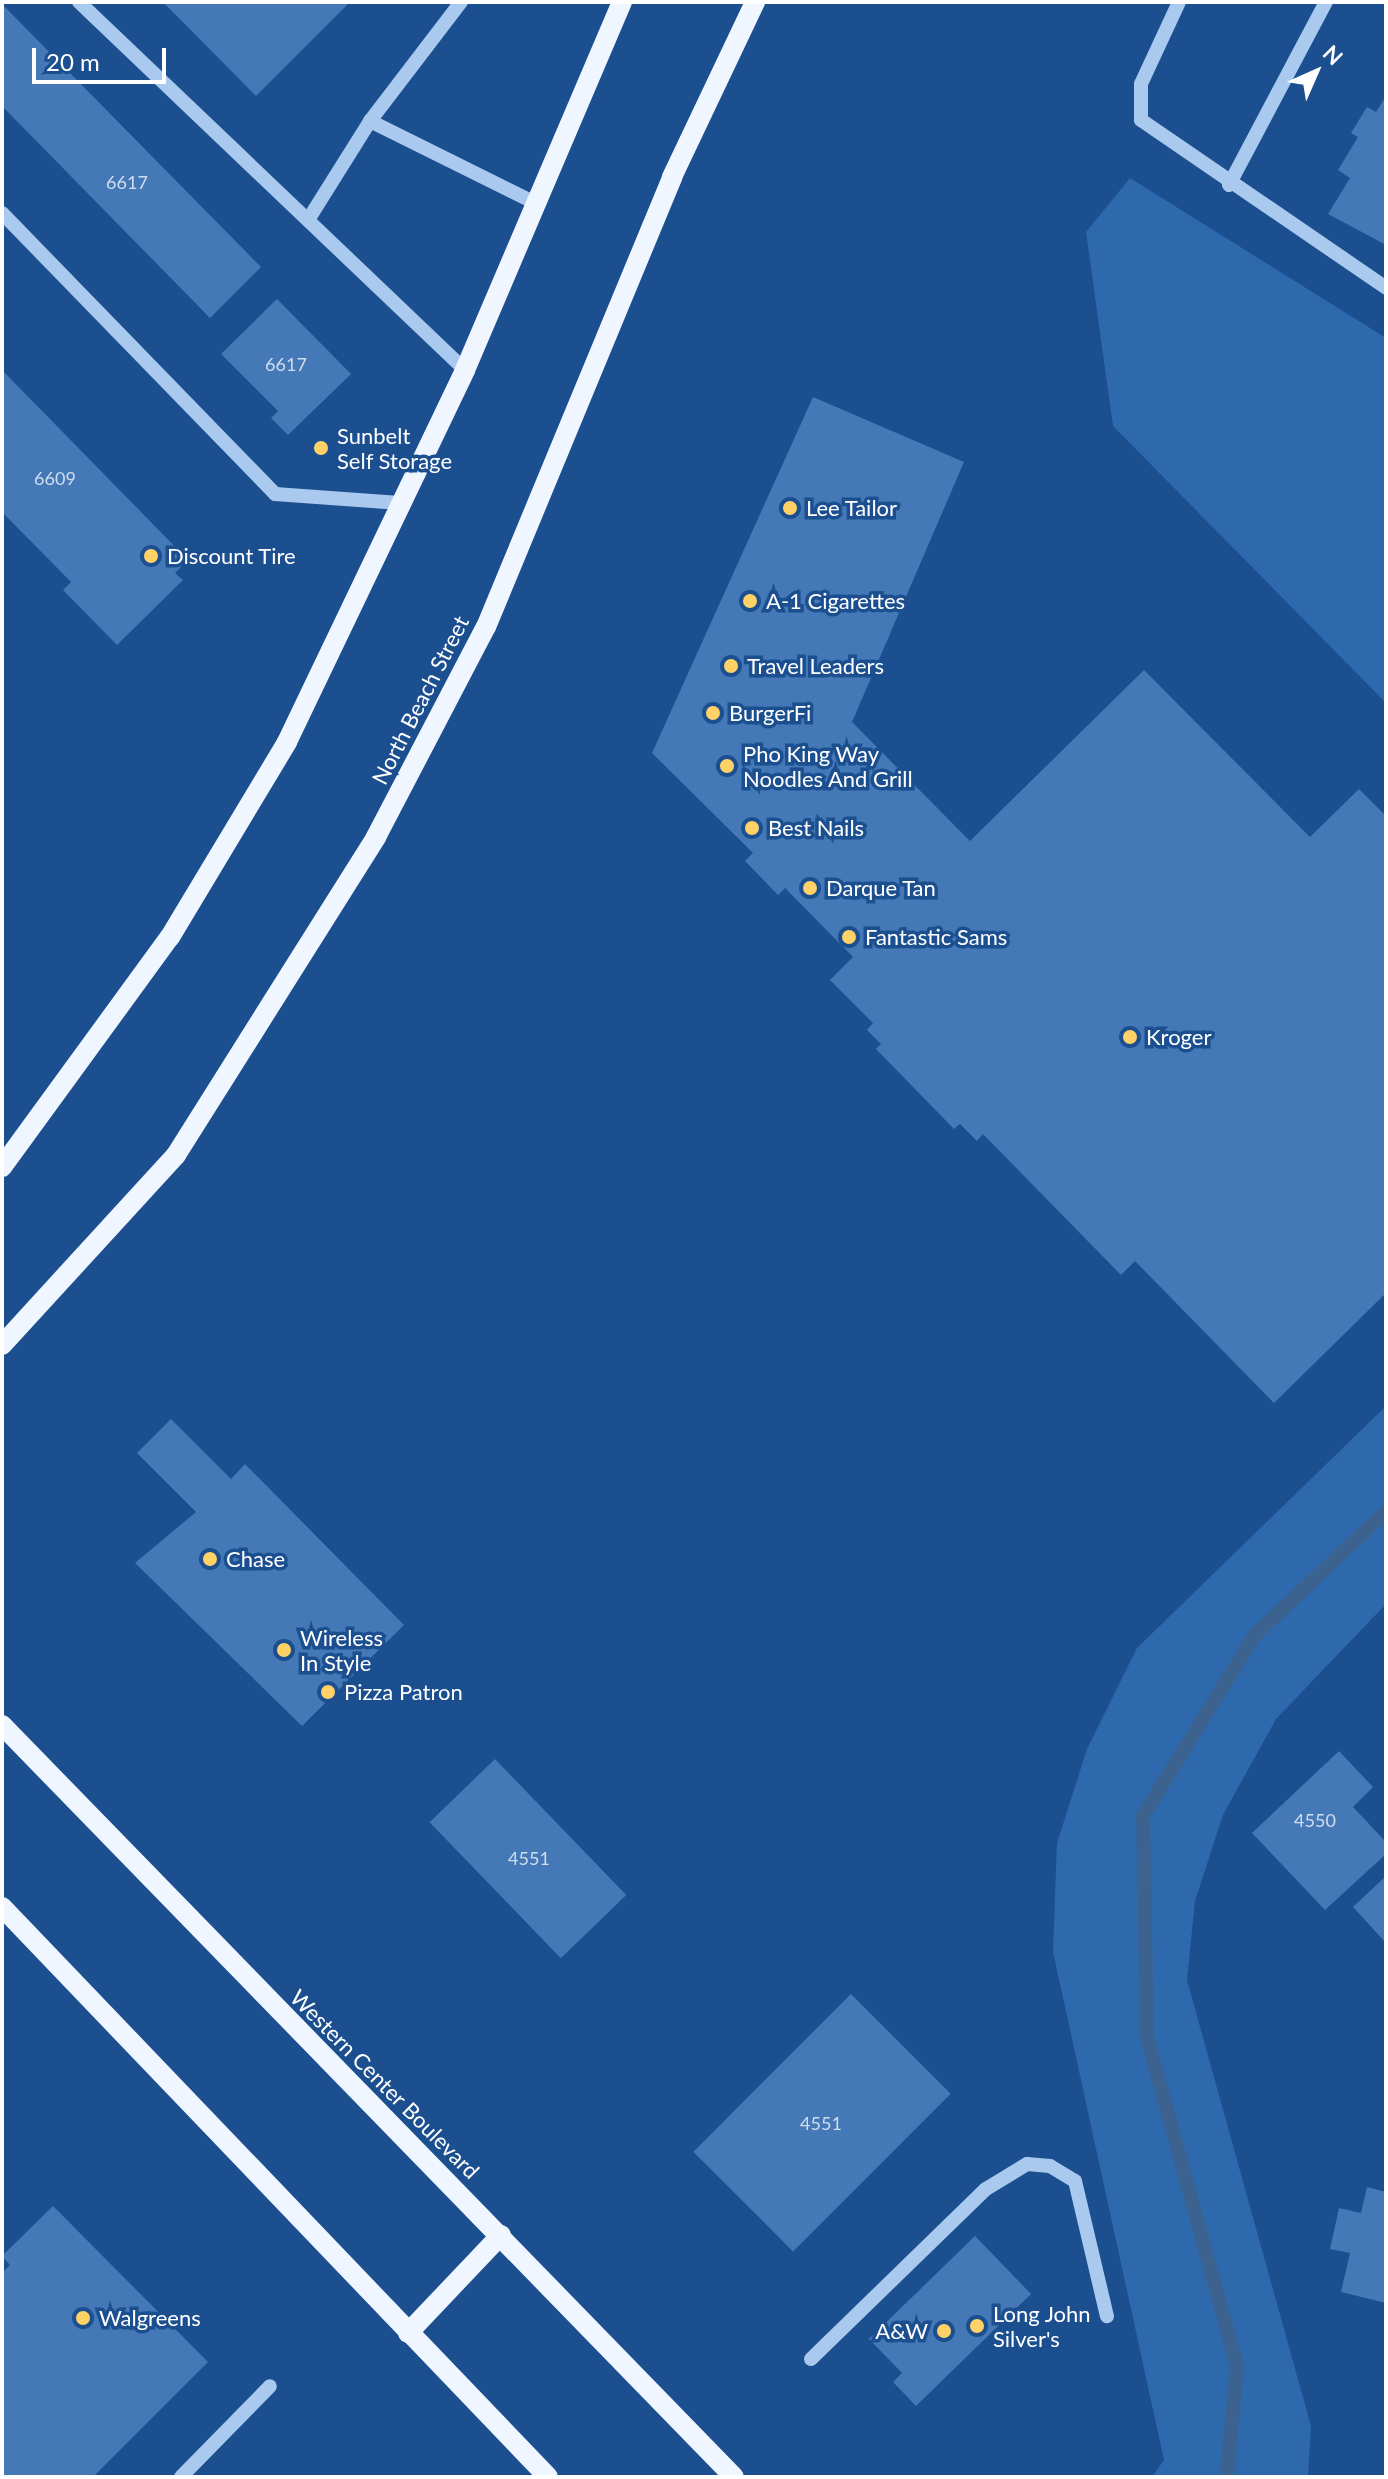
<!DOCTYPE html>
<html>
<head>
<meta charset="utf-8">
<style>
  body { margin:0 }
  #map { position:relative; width:1388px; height:2479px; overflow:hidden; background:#1b4f8f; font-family:Lato,sans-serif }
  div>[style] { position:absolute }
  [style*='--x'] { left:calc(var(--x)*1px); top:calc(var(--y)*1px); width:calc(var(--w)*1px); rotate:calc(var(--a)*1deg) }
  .green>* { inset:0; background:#2e69ad }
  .stream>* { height:14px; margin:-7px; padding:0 7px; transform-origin:7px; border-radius:7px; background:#3c6290 }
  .building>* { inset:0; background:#4478b7; transform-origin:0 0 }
  .minor>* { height:14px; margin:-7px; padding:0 7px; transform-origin:7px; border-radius:7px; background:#a9c9ee }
  .major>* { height:20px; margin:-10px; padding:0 10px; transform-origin:10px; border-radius:10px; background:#f0f6ff }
  .dots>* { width:22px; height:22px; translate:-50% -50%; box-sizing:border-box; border:4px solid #1b4f8f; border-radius:50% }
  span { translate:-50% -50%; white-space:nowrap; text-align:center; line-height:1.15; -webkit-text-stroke:7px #1b4f8f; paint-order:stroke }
  .number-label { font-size:18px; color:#d0dded }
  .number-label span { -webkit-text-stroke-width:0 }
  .poi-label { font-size:22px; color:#fff }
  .left { translate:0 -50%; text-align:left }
  .right { translate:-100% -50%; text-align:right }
  .street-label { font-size:22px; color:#fff }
  .frame { position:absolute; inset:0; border:4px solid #fff; pointer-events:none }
  .north { position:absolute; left:1276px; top:32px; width:80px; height:80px; -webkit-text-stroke:6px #1b4f8f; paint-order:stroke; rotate:45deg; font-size:22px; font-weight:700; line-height:32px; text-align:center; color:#fff }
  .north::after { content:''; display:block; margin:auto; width:28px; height:36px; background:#fff; clip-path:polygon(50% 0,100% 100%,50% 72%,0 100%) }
  .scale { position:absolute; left:32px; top:48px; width:134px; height:36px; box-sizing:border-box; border:4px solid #fff; border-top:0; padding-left:10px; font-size:24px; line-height:28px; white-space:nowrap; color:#fff; -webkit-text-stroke:6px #1b4f8f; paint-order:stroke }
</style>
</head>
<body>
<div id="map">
  <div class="green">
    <i style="clip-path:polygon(1130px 178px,1386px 338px,1386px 703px,1113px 426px,1086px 232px)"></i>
    <i style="clip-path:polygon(1386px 1406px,1386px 1604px,1276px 1719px,1223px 1815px,1195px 1901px,1187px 1980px,1311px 2426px,1308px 2477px,1152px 2477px,1164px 2460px,1053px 1952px,1057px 1843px,1087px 1749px,1137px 1648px)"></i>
  </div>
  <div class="stream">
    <i style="--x:1227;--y:2477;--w:111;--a:-84.9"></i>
    <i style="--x:1237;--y:2366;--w:341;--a:-105.3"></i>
    <i style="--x:1147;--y:2037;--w:221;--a:-91"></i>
    <i style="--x:1143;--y:1816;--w:211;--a:-58.3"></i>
    <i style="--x:1254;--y:1636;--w:182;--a:-43.4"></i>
  </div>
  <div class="building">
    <i style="clip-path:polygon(163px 2px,350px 2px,256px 96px)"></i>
    <i style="clip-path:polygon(2px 4px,261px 267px,210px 318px,2px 106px)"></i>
    <i style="clip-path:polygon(1386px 96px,1386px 245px,1328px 214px,1350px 178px,1338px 170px,1358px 137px,1351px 133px,1367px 107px,1376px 112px)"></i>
    <i style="clip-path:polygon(277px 299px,351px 374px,288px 435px,271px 418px,278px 411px,221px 354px)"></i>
    <i style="clip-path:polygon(2px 370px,188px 560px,175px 573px,183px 580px,117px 645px,63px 590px,71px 582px,2px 512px)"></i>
    <i style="clip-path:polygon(813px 397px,964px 462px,852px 722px,970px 841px,1144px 670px,1310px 837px,1359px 789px,1386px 816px,1386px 1293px,1274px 1403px,1135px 1261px,1121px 1275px,983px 1134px,977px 1141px,960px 1124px,954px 1129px,876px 1049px,881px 1044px,867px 1030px,873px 1023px,830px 980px,853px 957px,785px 888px,778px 895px,745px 861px,753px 853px,652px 753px)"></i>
    <i style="clip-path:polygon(171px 1419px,231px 1479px,245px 1464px,404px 1625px,302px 1726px,135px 1563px,196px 1512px,137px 1453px)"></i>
    <i style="clip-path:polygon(1339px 1751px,1373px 1787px,1353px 1807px,1386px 1842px,1386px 1854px,1325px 1910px,1252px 1833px)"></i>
    <i style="left:495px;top:1759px;width:189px;height:91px;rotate:46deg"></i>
    <i style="clip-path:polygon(1386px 1876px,1386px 1943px,1353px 1907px)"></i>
    <i style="left:851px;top:1994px;width:141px;height:223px;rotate:45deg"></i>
    <i style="clip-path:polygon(1367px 2187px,1386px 2192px,1386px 2303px,1341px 2292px,1350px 2253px,1330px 2249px,1339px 2208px,1361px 2213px)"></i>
    <i style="clip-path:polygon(53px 2206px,208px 2362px,93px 2477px,2px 2477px,2px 2273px,10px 2265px,2px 2256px)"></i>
    <i style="clip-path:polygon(975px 2236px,1031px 2294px,916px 2406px,893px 2382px,902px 2373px,869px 2339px)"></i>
  </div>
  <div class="minor">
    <i style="--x:79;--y:2;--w:533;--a:43.63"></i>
    <i style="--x:1179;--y:2;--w:90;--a:114.9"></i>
    <i style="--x:1141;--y:84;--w:36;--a:90"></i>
    <i style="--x:1141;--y:120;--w:297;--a:34.4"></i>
    <i style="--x:370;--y:121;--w:150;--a:-52.6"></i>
    <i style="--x:1229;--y:185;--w:207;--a:-62.1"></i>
    <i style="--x:2;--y:213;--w:392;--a:45.8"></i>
    <i style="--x:275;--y:494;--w:125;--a:4.1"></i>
    <i style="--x:308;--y:220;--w:117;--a:-57.9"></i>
    <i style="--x:370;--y:121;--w:184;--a:26.4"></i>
    <i style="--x:811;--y:2359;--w:244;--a:-44.2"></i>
    <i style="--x:986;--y:2189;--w:48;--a:-31.4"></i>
    <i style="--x:1027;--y:2164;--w:23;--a:5"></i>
    <i style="--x:1050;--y:2166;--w:29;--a:31"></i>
    <i style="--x:1075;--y:2181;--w:139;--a:76.7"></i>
    <i style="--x:181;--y:2477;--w:127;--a:-45.6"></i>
  </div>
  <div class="major">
    <i style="--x:2;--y:1167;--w:285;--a:-53.9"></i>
    <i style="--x:170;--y:937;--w:227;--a:-59"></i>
    <i style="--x:287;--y:742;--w:412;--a:-64.4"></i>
    <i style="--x:465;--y:370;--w:400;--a:-66.9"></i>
    <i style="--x:2;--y:1345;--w:258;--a:-47.5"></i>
    <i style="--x:176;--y:1155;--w:376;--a:-57.8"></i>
    <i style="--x:376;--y:837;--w:237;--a:-62.4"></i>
    <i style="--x:486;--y:627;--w:487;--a:-67.5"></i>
    <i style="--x:672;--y:177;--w:194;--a:-64.6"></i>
    <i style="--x:2;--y:1725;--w:1049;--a:45.77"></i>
    <i style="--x:2;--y:1907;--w:789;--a:46.23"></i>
    <i style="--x:408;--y:2333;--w:135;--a:-46.5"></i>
  </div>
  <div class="dots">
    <i style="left:321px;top:448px;background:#ffd166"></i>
    <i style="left:790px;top:508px;background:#ffd166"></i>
    <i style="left:151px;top:556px;background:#ffd166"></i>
    <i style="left:750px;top:601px;background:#ffd166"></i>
    <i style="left:731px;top:666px;background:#ffd166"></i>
    <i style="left:713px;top:713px;background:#ffd166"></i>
    <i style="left:727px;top:766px;background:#ffd166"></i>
    <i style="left:752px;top:828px;background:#ffd166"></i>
    <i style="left:810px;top:888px;background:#ffd166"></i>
    <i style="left:849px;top:937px;background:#ffd166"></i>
    <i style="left:1130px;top:1037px;background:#ffd166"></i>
    <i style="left:210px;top:1559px;background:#ffd166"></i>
    <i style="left:284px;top:1650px;background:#ffd166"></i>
    <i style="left:328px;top:1692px;background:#ffd166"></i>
    <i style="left:83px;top:2318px;background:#ffd166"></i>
    <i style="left:977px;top:2326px;background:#ffd166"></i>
    <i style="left:944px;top:2331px;background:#ffd166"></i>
  </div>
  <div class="number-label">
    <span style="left:127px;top:182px">6617</span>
    <span style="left:286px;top:364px">6617</span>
    <span style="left:55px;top:478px">6609</span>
    <span style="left:1315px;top:1820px">4550</span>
    <span style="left:529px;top:1858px">4551</span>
    <span style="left:821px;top:2123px">4551</span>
  </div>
  <div class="poi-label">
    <span class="left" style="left:337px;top:448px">Sunbelt<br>Self Storage</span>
    <span class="left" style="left:806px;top:508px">Lee Tailor</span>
    <span class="left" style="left:167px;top:556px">Discount Tire</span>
    <span class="left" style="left:766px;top:601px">A-1 Cigarettes</span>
    <span class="left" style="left:747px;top:666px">Travel Leaders</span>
    <span class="left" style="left:729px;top:713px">BurgerFi</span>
    <span class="left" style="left:743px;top:766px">Pho King Way<br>Noodles And Grill</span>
    <span class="left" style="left:768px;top:828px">Best Nails</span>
    <span class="left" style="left:826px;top:888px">Darque Tan</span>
    <span class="left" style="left:865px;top:937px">Fantastic Sams</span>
    <span class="left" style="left:1146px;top:1037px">Kroger</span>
    <span class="left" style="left:226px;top:1559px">Chase</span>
    <span class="left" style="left:300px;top:1650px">Wireless<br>In Style</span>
    <span class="left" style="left:344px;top:1692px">Pizza Patron</span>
    <span class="left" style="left:993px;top:2326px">Long John<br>Silver's</span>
    <span class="left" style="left:99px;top:2318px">Walgreens</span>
    <span class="right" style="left:928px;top:2331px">A&amp;W</span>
  </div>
  <div class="street-label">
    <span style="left:420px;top:700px;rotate:-63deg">North Beach Street</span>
    <span style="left:385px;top:2084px;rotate:45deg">Western Center Boulevard</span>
  </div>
  <div class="frame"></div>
  <div class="north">N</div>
  <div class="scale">20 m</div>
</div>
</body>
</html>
